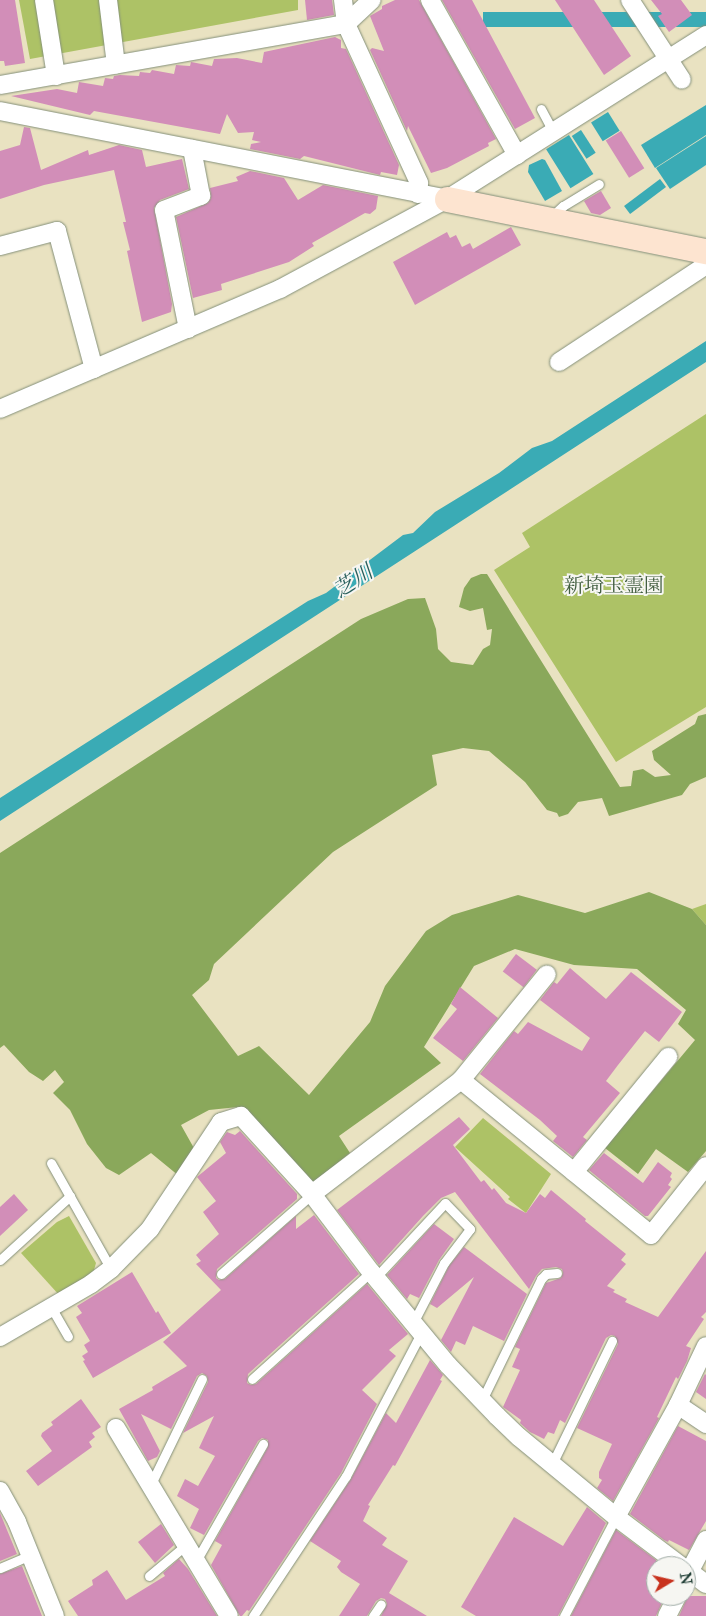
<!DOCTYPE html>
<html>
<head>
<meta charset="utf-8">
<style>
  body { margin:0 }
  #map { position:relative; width:706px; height:1616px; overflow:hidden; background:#e9e2c1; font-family:"IM FELL Great Primer","Noto Serif JP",serif }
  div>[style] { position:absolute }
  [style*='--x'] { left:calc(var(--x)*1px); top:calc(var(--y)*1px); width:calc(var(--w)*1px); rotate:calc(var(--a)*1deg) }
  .green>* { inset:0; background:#adc266 }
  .forest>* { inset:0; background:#8aa85b }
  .water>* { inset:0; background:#3aabb5; transform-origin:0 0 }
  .building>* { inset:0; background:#d28eb8; transform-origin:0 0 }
  .roads { filter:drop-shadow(0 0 1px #84907a) drop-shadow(0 0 1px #84907a) }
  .lane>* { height:9px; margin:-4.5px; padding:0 4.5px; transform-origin:4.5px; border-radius:4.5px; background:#fff }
  .street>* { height:18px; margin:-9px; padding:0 9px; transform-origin:9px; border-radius:9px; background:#fff }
  .secondary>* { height:25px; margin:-12.5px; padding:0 12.5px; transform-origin:12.5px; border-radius:12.5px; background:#fde4d0 }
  span { translate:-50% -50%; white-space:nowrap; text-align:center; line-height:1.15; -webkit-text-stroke:4px #f6f6f2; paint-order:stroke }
  .park-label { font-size:20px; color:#425e40 }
  .water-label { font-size:21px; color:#275e5b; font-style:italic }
  .north { position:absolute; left:646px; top:1556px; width:50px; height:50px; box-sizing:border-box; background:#f6f6f2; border:1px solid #a0aca6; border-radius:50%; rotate:81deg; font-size:14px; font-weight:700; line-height:20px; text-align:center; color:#1f3d34 }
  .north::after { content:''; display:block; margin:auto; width:18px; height:22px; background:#c8321e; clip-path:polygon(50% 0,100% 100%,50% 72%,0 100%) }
</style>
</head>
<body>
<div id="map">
  <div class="green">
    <i style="clip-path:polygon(19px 0,298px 0,298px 10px,30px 59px)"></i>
    <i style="clip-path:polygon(706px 414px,706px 707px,616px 762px,494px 570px,530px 547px,522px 533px)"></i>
    <i style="clip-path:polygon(706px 904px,706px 925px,692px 909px)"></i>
    <i style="clip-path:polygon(483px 1118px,551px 1174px,526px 1213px,508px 1199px,510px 1197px,455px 1147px)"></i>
    <i style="clip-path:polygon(69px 1216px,96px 1263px,92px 1277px,60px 1296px,21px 1253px,57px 1222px)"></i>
  </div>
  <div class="forest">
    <i style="clip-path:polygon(481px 574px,487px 574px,620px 787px,631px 786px,633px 771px,643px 769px,655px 777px,671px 775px,654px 760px,652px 751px,695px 724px,698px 716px,706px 714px,706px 777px,690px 784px,682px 795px,609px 816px,602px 798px,578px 802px,568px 814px,559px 817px,557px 813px,547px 810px,525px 782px,489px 751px,463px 748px,432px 755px,437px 785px,333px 852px,214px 964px,209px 980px,192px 995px,238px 1056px,259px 1046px,309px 1095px,370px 1022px,385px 986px,426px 931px,452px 915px,518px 895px,585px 913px,649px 892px,692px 909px,706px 925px,706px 1151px,688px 1172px,656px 1149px,638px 1174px,605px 1148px,695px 1040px,678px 1024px,686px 1010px,637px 969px,574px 965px,515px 949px,474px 966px,424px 1047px,441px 1063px,339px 1136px,350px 1153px,310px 1185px,238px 1107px,209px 1110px,181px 1125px,195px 1150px,179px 1176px,151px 1153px,119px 1175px,106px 1168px,87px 1144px,70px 1110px,53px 1093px,64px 1082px,55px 1070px,43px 1081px,29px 1072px,4px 1045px,0 1048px,0 853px,361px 619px,408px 599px,425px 598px,436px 629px,438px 649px,451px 662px,473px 665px,483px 649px,490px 645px,492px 629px,487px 630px,483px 608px,470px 611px,459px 607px,464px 588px,471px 578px)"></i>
  </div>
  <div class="water">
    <i style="left:706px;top:12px;width:15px;height:223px;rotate:90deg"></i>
    <i style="clip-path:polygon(706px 105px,706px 135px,655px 168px,641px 145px)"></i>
    <i style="left:608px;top:112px;width:22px;height:20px;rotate:58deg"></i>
    <i style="left:581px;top:130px;width:27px;height:11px;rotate:57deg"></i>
    <i style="left:569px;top:135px;width:46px;height:27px;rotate:58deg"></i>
    <i style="clip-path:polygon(706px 136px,706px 165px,670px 189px,656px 168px)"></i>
    <i style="clip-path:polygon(542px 159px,545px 160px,562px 191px,545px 201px,528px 172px,529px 165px)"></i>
    <i style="left:660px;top:179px;width:10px;height:45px;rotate:53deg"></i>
    <i style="clip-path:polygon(706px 341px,706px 362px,0 821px,0 798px,308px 601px,326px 593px,403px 535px,413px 533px,435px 512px,499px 473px,532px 448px,552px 441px)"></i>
  </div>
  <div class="building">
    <i style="clip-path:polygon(0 0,15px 0,25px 63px,5px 66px,4px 61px,0 61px)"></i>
    <i style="clip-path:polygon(305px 0,332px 0,334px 15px,307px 20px)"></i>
    <i style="clip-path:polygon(395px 0,419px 0,496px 139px,488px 143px,489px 146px,447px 168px,431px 173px,408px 126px,407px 131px,370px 50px,372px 48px,384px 51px,370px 16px,382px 9px,382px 6px)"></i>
    <i style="clip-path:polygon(442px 0,472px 0,535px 118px,515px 129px)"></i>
    <i style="clip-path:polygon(555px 0,594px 0,631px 56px,604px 75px)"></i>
    <i style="clip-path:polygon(651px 0,681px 0,692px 15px,669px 32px,658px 16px,662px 14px)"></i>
    <i style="clip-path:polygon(335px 37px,341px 40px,341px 48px,346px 49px,399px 165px,397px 175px,381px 172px,380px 175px,304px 156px,300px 159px,250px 149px,251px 144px,261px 142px,252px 140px,254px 132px,238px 133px,227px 114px,220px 134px,94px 111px,90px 115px,11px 96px,57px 89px,77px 93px,79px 82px,103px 86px,105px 78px,113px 79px,114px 76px,120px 75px,139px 76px,140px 72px,150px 73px,152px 70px,174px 74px,176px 65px,190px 66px,191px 62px,212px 66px,214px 59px,237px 58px,262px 63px,264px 52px)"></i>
    <i style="clip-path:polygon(24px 127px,30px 128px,41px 170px,88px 150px,89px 155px,119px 145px,142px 150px,146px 167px,182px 159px,189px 189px,160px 200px,154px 208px,172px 304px,171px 312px,142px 322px,127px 251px,130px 250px,123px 222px,126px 222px,114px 170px,44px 185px,0 199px,0 151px,20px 145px)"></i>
    <i style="left:621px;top:131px;width:44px;height:18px;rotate:58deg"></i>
    <i style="clip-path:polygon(250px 171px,284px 178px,298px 200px,323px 185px,378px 196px,376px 209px,370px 214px,365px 213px,312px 243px,314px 246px,289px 262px,221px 284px,222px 290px,193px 298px,176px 217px,208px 203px,211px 198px,210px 188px,238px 181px,236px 177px)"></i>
    <i style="clip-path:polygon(601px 191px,611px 208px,600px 215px,591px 213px,584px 201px)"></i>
    <i style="clip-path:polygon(511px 227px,521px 245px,415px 305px,393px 262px,447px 232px,450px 238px,456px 235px,462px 247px,470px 243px,473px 249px)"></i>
    <i style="left:516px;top:954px;width:26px;height:22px;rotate:37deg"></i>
    <i style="clip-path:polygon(570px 968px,606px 999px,631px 972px,682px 1012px,659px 1042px,645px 1031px,618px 1065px,606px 1081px,620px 1093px,583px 1137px,587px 1140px,573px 1157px,553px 1141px,557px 1136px,540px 1120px,480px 1074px,514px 1031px,518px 1034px,528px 1022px,582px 1051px,590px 1038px,540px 1000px,554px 982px,557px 984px)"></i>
    <i style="clip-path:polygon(460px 987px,498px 1018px,463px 1061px,433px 1038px,457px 1009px,451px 1004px)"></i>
    <i style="clip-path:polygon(459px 1117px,470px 1129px,453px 1145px,481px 1182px,484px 1180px,492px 1190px,494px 1188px,506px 1203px,526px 1213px,540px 1194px,545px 1198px,551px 1190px,586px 1219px,585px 1221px,626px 1254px,621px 1260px,626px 1264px,607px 1286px,615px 1290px,613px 1292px,627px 1299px,625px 1302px,658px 1317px,706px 1251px,706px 1312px,701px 1317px,704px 1319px,686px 1346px,691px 1348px,687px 1361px,678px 1379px,676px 1377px,657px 1417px,659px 1418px,613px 1501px,597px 1488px,602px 1480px,599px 1478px,599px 1472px,612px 1444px,577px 1428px,618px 1344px,615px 1336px,611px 1335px,606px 1338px,565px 1423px,560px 1420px,554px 1434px,548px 1432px,544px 1439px,530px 1432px,520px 1423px,521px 1420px,503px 1407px,520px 1370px,512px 1367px,520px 1349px,515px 1347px,546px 1283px,561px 1278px,563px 1273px,562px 1269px,556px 1267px,542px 1269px,536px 1276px,529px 1289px,455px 1192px,441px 1198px,423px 1216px,379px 1265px,337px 1210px)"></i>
    <i style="clip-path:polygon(240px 1131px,297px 1194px,297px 1199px,217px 1269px,216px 1278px,219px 1280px,225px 1279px,296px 1216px,296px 1229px,314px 1215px,359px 1274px,248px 1374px,247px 1383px,251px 1385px,256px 1384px,367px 1284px,408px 1334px,389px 1350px,396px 1356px,362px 1390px,377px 1404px,341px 1473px,249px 1611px,247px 1610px,242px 1616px,240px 1616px,211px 1565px,222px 1545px,215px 1541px,268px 1447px,268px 1440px,262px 1438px,258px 1441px,204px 1535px,190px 1528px,199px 1509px,177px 1496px,185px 1479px,198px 1486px,215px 1456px,199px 1448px,214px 1416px,183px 1433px,208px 1382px,207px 1376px,202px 1373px,197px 1376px,171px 1429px,141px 1414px,160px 1451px,157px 1457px,148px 1461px,119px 1409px,153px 1390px,152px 1387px,187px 1366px,163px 1342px,221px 1290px,196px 1264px,201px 1261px,196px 1255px,219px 1234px,203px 1212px,216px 1201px,197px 1177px,226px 1153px,220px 1142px,227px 1132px,235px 1135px)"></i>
    <i style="clip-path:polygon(604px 1153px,643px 1183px,658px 1162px,672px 1173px,670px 1177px,672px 1179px,668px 1185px,671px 1187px,648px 1216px,645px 1216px,589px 1170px)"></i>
    <i style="clip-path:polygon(14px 1194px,28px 1210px,0 1236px,0 1207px)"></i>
    <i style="clip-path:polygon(434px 1224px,454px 1239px,439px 1260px,419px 1298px,410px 1294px,407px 1299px,387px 1275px)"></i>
    <i style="clip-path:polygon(464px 1247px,527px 1294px,504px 1341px,473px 1326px,465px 1345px,456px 1341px,451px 1352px,441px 1340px,474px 1277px,437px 1308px,430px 1304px,449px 1266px)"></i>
    <i style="clip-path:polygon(132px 1272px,156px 1313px,158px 1311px,171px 1333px,93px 1378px,83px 1361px,85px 1360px,82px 1356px,88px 1352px,84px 1345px,90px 1341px,76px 1317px,82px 1313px,77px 1306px)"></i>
    <i style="clip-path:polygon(430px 1360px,443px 1375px,440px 1380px,442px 1381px,395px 1466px,393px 1465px,368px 1505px,370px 1506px,363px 1521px,387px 1538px,382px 1545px,408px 1561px,389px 1593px,427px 1616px,381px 1616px,387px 1604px,385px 1599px,381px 1598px,376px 1601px,367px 1616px,339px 1616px,360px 1584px,341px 1572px,337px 1567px,341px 1561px,310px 1541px,351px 1479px,386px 1413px,396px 1423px)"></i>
    <i style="clip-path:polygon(705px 1374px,706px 1375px,706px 1399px,696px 1392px)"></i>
    <i style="clip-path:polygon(81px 1399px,101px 1427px,92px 1433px,95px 1437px,89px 1442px,92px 1447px,38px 1486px,26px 1471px,52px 1451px,41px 1436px,42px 1433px,53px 1425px,51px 1422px)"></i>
    <i style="clip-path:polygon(678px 1426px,706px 1441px,706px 1521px,689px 1550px,669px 1540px,668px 1542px,664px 1540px,630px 1514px)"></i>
    <i style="clip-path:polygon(587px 1507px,606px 1523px,558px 1616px,476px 1616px,461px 1607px,514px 1517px,563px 1546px)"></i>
    <i style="clip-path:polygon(0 1513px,17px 1554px,0 1561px)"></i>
    <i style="clip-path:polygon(161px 1524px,174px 1545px,155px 1563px,138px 1542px)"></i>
    <i style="clip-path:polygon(616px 1530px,656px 1560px,656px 1596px,665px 1596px,656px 1616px,571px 1616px)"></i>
    <i style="clip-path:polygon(179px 1559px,188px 1569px,217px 1616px,78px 1616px,68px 1601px,93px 1585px,92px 1580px,107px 1570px,126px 1600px,165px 1576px,163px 1573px)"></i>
    <i style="clip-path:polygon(22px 1566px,42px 1616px,0 1616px,0 1574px)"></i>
    <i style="clip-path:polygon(688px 1596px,706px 1596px,706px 1616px,679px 1616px)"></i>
  </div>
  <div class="roads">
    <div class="lane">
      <i style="--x:541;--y:109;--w:26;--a:62"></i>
      <i style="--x:551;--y:217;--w:16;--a:-43"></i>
      <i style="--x:563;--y:206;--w:42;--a:-31.4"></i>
      <i style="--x:51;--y:1163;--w:122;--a:60.5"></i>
      <i style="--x:0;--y:1260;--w:95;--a:-42.4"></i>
      <i style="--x:221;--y:1274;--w:121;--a:-41.3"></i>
      <i style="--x:376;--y:1277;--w:101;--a:-47"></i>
      <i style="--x:445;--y:1203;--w:36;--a:46"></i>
      <i style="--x:470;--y:1229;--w:43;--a:127.4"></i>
      <i style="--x:444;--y:1263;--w:68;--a:117.3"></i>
      <i style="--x:51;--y:1307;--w:34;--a:60"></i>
      <i style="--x:252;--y:1379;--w:160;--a:-42"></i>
      <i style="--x:482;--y:1400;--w:135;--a:-64"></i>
      <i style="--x:541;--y:1279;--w:7;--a:-45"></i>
      <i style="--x:546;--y:1274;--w:11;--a:-5"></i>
      <i style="--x:552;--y:1464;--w:137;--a:-64"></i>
      <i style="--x:150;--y:1486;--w:119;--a:-64.1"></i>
      <i style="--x:196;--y:1561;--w:135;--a:-60.2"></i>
      <i style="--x:0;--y:1568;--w:34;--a:-23"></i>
      <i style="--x:149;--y:1576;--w:48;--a:-40"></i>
      <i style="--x:253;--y:1616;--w:168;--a:-56.4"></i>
      <i style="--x:346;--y:1476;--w:161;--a:-62.3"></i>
      <i style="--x:373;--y:1616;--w:14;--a:-56"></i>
      <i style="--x:564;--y:1616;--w:112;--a:-62.3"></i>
    </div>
    <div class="street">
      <i style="--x:44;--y:0;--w:77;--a:81"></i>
      <i style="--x:108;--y:0;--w:65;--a:83"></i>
      <i style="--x:343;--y:0;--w:24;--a:83"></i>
      <i style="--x:346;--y:24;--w:175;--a:65.3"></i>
      <i style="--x:419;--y:183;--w:11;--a:95"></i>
      <i style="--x:430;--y:0;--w:178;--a:60.7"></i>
      <i style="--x:630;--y:0;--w:95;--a:57"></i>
      <i style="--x:0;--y:85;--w:351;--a:-10"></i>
      <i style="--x:346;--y:24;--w:35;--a:-43"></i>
      <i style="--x:0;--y:111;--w:456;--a:11.1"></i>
      <i style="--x:0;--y:246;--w:59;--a:-14.7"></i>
      <i style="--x:57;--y:231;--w:143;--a:75"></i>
      <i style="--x:188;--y:329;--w:121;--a:-101.4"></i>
      <i style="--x:164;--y:210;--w:40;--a:-21"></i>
      <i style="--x:201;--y:196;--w:48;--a:-100.8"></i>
      <i style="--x:559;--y:362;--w:176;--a:-33.4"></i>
      <i style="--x:0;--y:409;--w:305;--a:-23.2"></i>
      <i style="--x:280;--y:289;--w:190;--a:-28.3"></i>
      <i style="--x:447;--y:199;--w:307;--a:-32.3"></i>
      <i style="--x:461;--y:1080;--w:136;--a:-50.9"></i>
      <i style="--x:574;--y:1172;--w:149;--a:-50.7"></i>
      <i style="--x:312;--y:1194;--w:188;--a:-37.4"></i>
      <i style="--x:461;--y:1080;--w:245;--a:39.2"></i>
      <i style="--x:651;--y:1235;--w:88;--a:-51.4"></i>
      <i style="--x:0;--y:1337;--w:105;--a:-30.2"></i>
      <i style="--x:91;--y:1284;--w:25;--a:-37"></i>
      <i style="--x:111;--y:1269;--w:56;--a:-45.7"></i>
      <i style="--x:150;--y:1229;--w:128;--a:-56.4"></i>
      <i style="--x:221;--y:1122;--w:21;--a:-17"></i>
      <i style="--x:241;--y:1116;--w:105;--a:47.7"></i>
      <i style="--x:312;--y:1194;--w:98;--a:52.9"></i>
      <i style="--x:371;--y:1272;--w:121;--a:50.4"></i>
      <i style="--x:448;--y:1365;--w:71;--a:46.1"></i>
      <i style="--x:497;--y:1416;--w:30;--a:44"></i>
      <i style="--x:519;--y:1437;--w:126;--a:39.5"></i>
      <i style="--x:616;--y:1517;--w:81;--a:37"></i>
      <i style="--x:678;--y:1405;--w:34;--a:34"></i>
      <i style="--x:116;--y:1428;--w:219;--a:59"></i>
      <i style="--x:0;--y:1491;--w:35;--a:61"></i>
      <i style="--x:17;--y:1522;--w:101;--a:68"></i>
      <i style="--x:616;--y:1517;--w:128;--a:-61"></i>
      <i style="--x:678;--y:1405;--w:65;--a:-64.6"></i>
      <i style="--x:686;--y:1569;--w:25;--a:37"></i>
      <i style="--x:686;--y:1578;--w:43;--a:-62.2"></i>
      <i style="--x:667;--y:1616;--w:22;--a:-63"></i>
    </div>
    <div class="secondary">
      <i style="--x:447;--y:199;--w:264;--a:11.4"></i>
    </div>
  </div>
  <div class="park-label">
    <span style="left:614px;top:585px">新埼玉霊園</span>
  </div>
  <div class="water-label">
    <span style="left:353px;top:581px;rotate:-33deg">芝川</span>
  </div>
  <div class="north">N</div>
</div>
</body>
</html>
